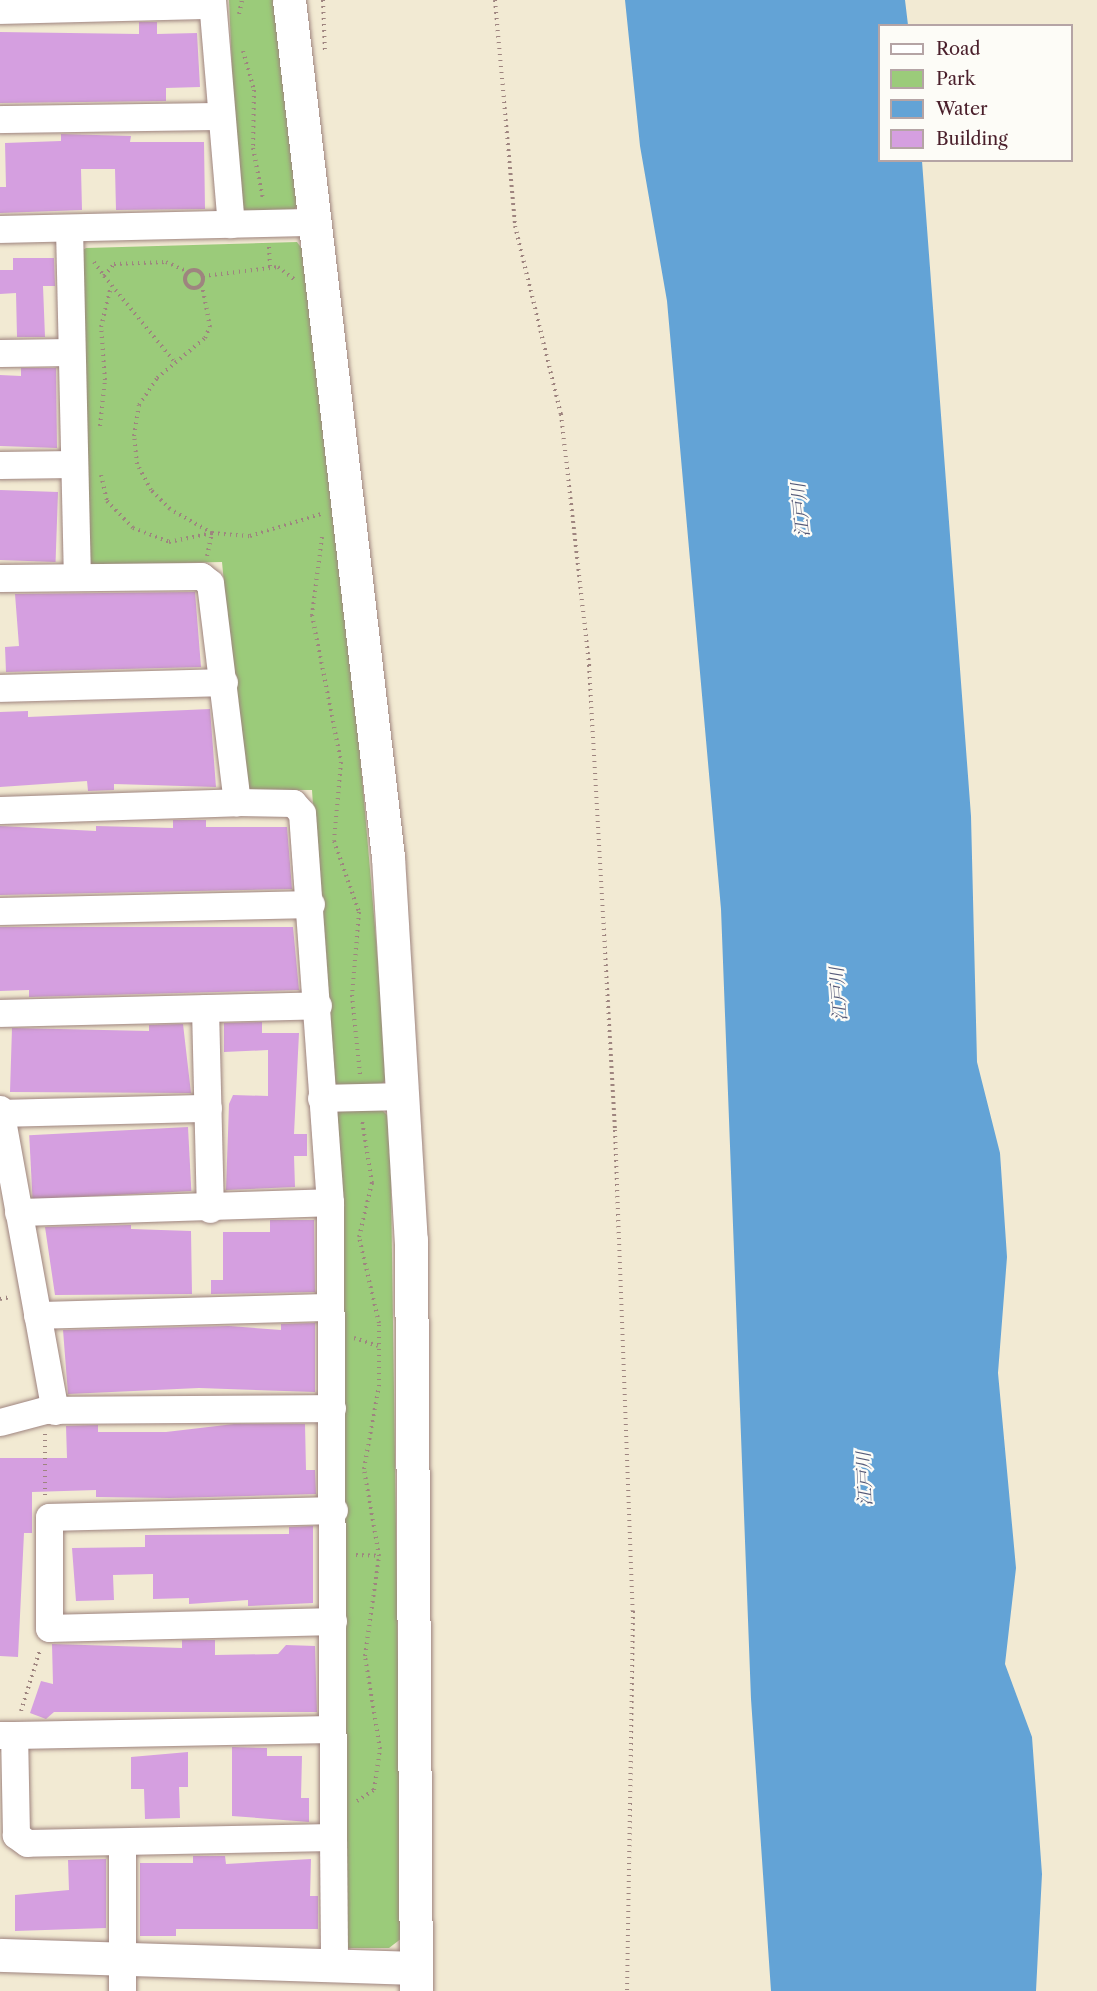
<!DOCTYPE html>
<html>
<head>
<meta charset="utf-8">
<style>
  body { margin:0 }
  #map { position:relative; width:1097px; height:1991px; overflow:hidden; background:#f2ead3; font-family:"Libre Caslon Text","Noto Serif JP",serif }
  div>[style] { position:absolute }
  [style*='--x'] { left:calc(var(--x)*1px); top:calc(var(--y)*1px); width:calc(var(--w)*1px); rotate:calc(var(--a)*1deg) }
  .green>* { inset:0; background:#9bcb7a }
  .water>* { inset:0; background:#63a3d6 }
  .building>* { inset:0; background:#d59fe0; transform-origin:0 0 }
  .path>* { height:4px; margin-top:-2px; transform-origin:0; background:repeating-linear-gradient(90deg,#9e847f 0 1.5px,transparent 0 6px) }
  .path>.ring { margin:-2px; padding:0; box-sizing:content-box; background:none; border:4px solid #9e847f; border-radius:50% }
  .roads { filter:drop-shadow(0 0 2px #9e847f) drop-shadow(0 0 2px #9e847f) }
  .street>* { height:27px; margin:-13.5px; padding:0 13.5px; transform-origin:13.5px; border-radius:13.5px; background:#fff }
  .secondary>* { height:33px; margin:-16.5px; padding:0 16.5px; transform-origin:16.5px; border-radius:16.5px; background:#fff }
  span { translate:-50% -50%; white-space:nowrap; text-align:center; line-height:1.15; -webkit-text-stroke:4.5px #fdfcf7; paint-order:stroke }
  .water-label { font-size:18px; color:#555a78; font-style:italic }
  .legend { position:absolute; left:878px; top:24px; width:195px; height:138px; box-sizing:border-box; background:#fdfcf7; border:2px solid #b5a4a5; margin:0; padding:8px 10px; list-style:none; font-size:18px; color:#4a1f2b }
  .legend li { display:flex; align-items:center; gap:12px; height:30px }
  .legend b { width:30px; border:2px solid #b5a4a5 }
</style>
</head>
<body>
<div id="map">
  <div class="green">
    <i style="clip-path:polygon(229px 0,276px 0,299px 203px,293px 211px,246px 213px,238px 206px)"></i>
    <i style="clip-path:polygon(297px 242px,303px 250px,340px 522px,388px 1078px,377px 1089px,335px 1086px,331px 1081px,312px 790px,248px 790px,243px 783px,222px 562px,92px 565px,84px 555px,78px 253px,86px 248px)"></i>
    <i style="clip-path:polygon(342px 1108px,380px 1108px,390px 1118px,402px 1938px,389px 1948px,344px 1948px,334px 1115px)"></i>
  </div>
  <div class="water">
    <i style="clip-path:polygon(625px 0,905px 0,908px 25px,880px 26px,880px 160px,922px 161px,971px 816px,977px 1062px,1000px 1153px,1007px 1257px,998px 1373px,1016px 1568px,1005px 1664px,1032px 1737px,1042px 1874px,1036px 1991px,771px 1991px,751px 1699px,721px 909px,667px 301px,640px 146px)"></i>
  </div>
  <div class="building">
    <i style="clip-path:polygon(139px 22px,157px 22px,157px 34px,197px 33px,200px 87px,166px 88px,166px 101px,0 103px,0 32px,139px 34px)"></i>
    <i style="clip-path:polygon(61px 134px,131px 136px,130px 142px,204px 142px,205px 209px,116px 210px,115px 169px,81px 169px,82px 210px,0 213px,0 187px,6px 187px,5px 143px,61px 141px)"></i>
    <i style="clip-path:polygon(13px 258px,54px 258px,55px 286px,43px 286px,45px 337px,17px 337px,16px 293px,0 294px,0 270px,13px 270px)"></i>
    <i style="clip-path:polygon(21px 368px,56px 368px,57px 448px,0 446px,0 375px,21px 376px)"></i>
    <i style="left:58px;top:492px;width:70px;height:58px;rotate:92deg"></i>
    <i style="clip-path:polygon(195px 592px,201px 667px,6px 672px,5px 647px,19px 646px,15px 594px)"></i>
    <i style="clip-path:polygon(210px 709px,216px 787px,114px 784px,114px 790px,88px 791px,87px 781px,0 787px,0 712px,28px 711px,28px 717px)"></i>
    <i style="clip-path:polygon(173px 820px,206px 820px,206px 827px,287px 827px,292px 889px,0 895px,0 826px,96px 831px,96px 826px,173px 828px)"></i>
    <i style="clip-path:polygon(0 927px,293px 927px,299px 990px,29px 997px,29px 990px,0 991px)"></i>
    <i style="clip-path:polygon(262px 1022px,262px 1033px,299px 1033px,294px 1134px,307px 1134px,307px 1156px,294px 1156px,295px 1187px,226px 1190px,229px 1104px,233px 1095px,268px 1096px,268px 1050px,224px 1052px,224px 1023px)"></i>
    <i style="clip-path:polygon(183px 1024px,191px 1093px,10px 1092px,12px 1028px,149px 1031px,149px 1025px)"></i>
    <i style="left:188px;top:1127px;width:64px;height:159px;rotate:87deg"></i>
    <i style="clip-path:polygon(270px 1220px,314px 1220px,315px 1292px,211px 1294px,211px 1280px,223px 1280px,223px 1232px,270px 1232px)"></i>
    <i style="clip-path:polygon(131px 1225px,131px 1229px,191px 1231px,192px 1294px,55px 1295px,45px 1227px)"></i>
    <i style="clip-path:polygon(315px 1323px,315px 1392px,199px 1388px,68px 1394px,63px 1330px,229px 1326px,281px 1330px,281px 1324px)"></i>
    <i style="clip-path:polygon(234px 1424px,305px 1424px,306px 1470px,315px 1470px,316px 1494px,170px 1498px,96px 1497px,96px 1490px,32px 1492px,32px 1533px,24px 1533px,18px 1657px,0 1656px,0 1458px,67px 1458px,66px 1426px,98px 1425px,98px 1432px,166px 1432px)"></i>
    <i style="clip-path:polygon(313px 1526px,313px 1603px,248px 1606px,248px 1600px,189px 1604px,189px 1598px,153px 1599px,153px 1574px,113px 1575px,114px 1600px,76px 1601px,72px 1548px,145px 1547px,145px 1535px,289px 1534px,289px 1527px)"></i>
    <i style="clip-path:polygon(182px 1640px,215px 1640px,215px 1655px,278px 1654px,286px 1645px,315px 1646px,317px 1712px,54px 1712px,46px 1719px,30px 1713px,41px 1681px,53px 1684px,52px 1644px,182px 1648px)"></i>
    <i style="clip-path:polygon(232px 1747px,267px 1748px,267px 1756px,302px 1756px,301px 1798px,309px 1798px,309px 1822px,232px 1816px)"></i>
    <i style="clip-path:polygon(188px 1752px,188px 1787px,179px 1787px,180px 1818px,145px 1819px,144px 1789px,131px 1789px,131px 1757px)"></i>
    <i style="clip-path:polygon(193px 1856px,225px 1856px,226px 1864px,311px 1859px,310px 1896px,318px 1896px,318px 1929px,176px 1929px,176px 1936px,140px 1936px,140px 1863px,193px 1863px)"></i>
    <i style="clip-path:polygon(106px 1859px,106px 1928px,15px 1931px,15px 1895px,69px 1890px,68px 1860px)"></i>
  </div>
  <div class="path">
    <i style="--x:323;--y:0;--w:52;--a:87.8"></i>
    <i style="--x:495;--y:0;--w:227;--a:84.9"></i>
    <i style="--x:515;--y:226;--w:194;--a:76.3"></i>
    <i style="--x:561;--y:414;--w:253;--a:83.6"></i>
    <i style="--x:589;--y:665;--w:466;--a:86.8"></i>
    <i style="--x:615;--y:1130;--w:481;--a:87.9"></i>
    <i style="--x:633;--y:1611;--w:380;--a:90.9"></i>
    <i style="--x:239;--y:14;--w:14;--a:-78"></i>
    <i style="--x:243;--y:51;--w:41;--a:74.2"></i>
    <i style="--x:254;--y:90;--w:58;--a:91"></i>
    <i style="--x:253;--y:148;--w:52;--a:78.9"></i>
    <i style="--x:269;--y:247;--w:20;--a:87"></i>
    <i style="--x:94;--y:262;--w:17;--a:54"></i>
    <i style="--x:104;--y:276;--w:16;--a:-50"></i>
    <i style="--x:114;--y:264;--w:52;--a:-2.2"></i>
    <i style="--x:166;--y:262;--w:24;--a:24"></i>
    <i class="ring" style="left:185px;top:270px;width:14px;height:14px"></i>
    <i style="--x:104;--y:276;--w:109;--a:50.6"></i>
    <i style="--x:203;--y:276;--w:76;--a:-6.8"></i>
    <i style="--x:278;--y:267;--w:20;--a:37"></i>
    <i style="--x:100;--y:426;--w:46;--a:-83.8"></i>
    <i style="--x:105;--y:380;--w:53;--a:-94.3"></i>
    <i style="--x:101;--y:327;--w:42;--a:-76.3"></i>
    <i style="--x:101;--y:475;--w:27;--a:77"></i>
    <i style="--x:107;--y:501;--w:37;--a:46"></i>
    <i style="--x:133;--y:528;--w:39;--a:21"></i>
    <i style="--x:169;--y:542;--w:44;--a:-11.8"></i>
    <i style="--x:212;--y:533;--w:48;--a:-150.3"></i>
    <i style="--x:170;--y:509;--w:27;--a:-135"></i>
    <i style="--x:151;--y:490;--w:30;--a:-118"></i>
    <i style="--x:137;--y:464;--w:28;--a:-96"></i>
    <i style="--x:134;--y:436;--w:31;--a:-81"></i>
    <i style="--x:139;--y:405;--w:32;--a:-56"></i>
    <i style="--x:157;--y:378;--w:62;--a:-39.8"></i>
    <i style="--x:205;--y:338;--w:12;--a:-66"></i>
    <i style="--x:210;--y:327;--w:43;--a:-100.8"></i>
    <i style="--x:322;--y:537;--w:79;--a:97.3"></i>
    <i style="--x:312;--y:615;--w:150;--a:78.8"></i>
    <i style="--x:341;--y:762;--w:79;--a:95.1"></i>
    <i style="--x:334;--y:841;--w:75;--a:70.6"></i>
    <i style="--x:359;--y:912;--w:83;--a:94.8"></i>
    <i style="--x:352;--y:995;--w:80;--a:84.3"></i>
    <i style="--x:207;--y:556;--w:24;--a:-78"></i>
    <i style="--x:212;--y:533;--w:38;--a:5"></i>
    <i style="--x:250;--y:536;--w:74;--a:-17.2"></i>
    <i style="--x:0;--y:1299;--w:11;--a:-10"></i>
    <i style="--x:354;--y:1338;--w:25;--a:18"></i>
    <i style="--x:45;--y:1434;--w:62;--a:90"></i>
    <i style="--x:356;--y:1555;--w:23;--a:2"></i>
    <i style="--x:21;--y:1711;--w:64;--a:-72.7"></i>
    <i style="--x:357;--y:1801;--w:20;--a:-33"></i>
    <i style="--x:374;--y:1790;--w:41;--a:-81.7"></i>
    <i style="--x:380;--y:1749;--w:94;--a:-99.2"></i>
    <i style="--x:365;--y:1656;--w:101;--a:-82"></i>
    <i style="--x:379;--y:1556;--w:88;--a:-99.8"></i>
    <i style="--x:364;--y:1469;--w:84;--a:-79.8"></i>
    <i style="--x:379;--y:1386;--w:63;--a:-90"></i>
    <i style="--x:379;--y:1323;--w:88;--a:-103.1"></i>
    <i style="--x:359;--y:1237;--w:56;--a:-76.5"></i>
    <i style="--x:372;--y:1183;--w:64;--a:-99"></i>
  </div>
  <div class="roads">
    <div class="street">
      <i style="--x:212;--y:0;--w:225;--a:85.2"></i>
      <i style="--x:0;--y:10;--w:212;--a:-1.4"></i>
      <i style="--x:0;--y:119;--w:220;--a:-0.8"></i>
      <i style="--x:69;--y:228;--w:348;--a:88.7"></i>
      <i style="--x:0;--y:229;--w:316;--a:-1.3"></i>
      <i style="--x:0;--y:353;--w:71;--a:-0.8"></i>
      <i style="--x:0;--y:465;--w:74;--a:-0.8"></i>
      <i style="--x:0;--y:578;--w:201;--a:-0.6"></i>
      <i style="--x:201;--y:576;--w:11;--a:38"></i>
      <i style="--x:210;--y:583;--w:221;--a:83"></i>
      <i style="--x:237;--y:802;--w:56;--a:1"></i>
      <i style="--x:293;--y:803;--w:13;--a:48"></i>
      <i style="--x:302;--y:813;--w:390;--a:85.9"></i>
      <i style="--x:330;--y:1202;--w:635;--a:89.73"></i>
      <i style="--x:333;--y:1837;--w:306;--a:178.9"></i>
      <i style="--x:27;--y:1843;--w:14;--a:-144"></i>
      <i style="--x:16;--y:1835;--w:100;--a:-91.1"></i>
      <i style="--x:14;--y:1735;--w:14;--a:180"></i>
      <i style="--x:0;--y:688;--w:224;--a:-1.5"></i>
      <i style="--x:0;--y:810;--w:237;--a:-1.9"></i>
      <i style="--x:0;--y:911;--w:311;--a:-1.3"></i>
      <i style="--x:205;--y:1008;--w:201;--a:88.6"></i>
      <i style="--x:0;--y:1013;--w:318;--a:-1.4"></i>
      <i style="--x:321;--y:1098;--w:81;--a:-1.4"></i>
      <i style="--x:0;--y:1109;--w:307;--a:79.7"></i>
      <i style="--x:1;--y:1113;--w:207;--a:-1.4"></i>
      <i style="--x:18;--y:1212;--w:312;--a:-1.8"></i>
      <i style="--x:37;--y:1315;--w:293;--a:-1.6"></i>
      <i style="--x:0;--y:1422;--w:47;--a:-14.9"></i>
      <i style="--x:45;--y:1410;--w:287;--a:-0.4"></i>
      <i style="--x:333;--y:1621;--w:284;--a:178.6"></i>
      <i style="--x:49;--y:1628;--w:111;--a:-90"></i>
      <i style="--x:49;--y:1517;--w:285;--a:-1.4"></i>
      <i style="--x:14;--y:1735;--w:318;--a:-1.1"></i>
      <i style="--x:333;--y:1837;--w:114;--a:89.5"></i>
      <i style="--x:122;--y:1991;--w:149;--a:-90"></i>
    </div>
    <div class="secondary">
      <i style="--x:289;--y:0;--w:863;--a:83.41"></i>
      <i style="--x:388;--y:857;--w:384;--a:86.6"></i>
      <i style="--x:411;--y:1240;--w:751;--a:89.62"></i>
      <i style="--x:0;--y:1955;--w:416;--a:1.8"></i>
    </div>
  </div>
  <div class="water-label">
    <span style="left:801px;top:510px;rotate:-95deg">江戸川</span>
    <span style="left:839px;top:994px;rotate:-94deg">江戸川</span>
    <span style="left:865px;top:1479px;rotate:-92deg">江戸川</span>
  </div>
  <ul class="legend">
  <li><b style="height:8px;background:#fff"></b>Road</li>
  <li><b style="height:16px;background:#9bcb7a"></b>Park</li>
  <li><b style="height:16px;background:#63a3d6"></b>Water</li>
  <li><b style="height:16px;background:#d59fe0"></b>Building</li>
  </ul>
</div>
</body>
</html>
